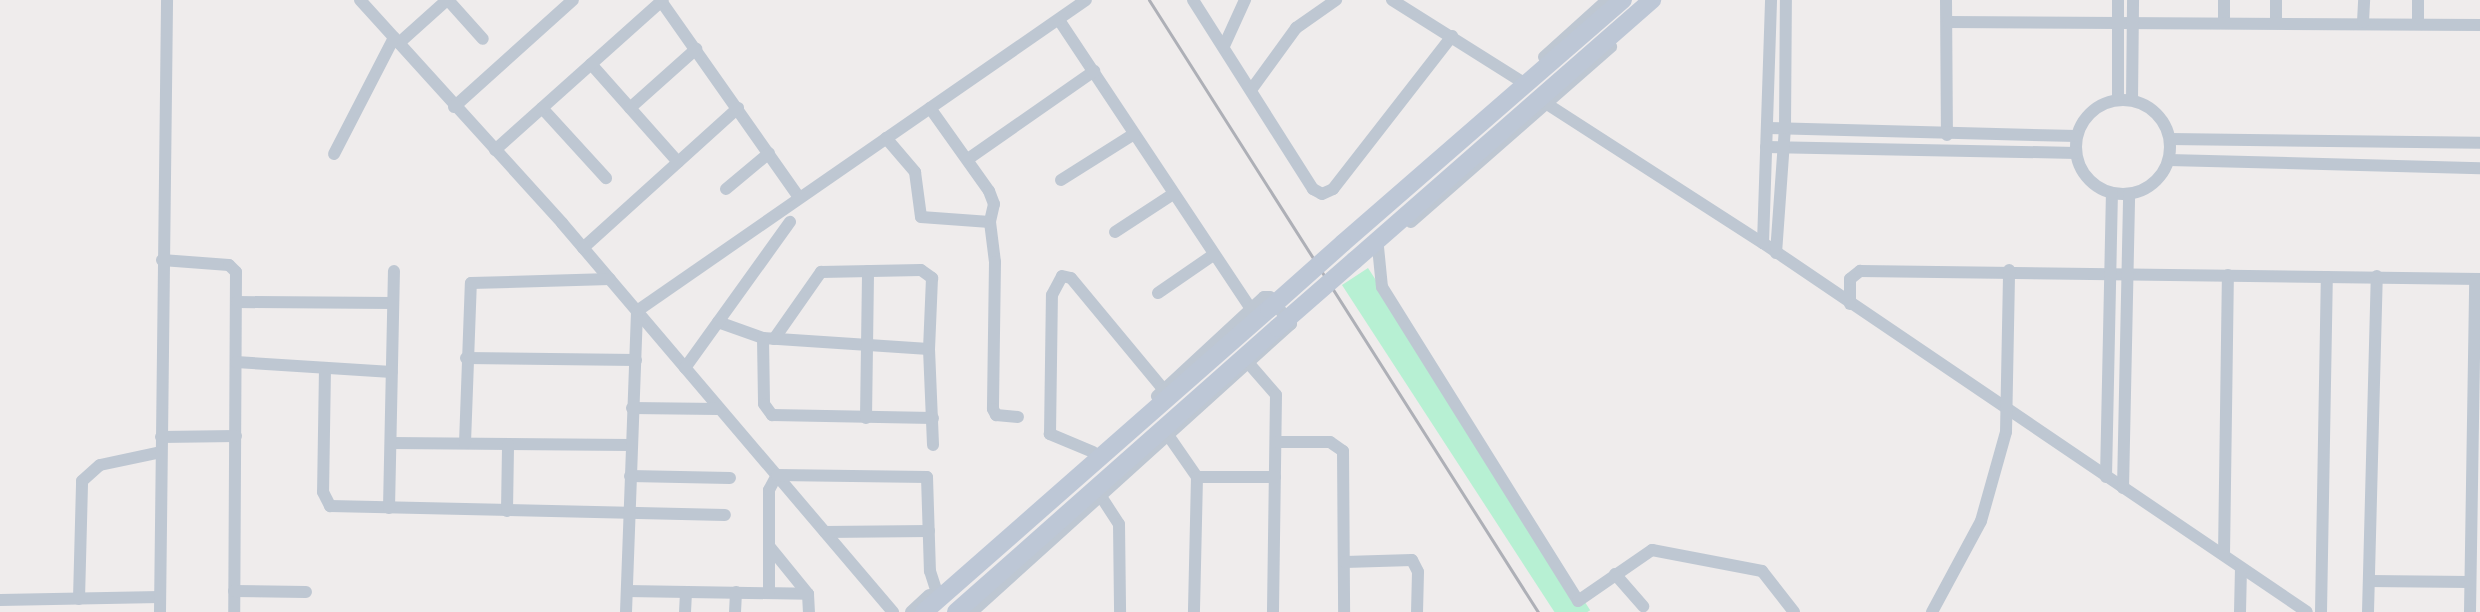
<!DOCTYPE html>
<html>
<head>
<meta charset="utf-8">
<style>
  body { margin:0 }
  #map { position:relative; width:2480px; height:612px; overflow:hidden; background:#efecec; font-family:"Open Sans",sans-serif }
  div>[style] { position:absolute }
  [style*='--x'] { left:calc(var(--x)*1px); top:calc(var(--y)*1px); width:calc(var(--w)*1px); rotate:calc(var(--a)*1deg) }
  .green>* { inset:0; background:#b7f0d3; transform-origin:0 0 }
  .minor>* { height:12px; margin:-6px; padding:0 6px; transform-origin:6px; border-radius:6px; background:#bec7d2 }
  .minor>.ring { margin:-6px; padding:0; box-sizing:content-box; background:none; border:12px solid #bec7d2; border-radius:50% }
  .secondary>* { height:18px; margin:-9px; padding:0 9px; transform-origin:9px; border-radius:9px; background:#bdc7d6 }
  .rail>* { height:3px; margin:-1.5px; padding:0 1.5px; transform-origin:1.5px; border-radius:1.5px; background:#aeb0b7 }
  .secondary-bridge>* { height:18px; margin:-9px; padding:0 9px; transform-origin:9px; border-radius:9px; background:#bdc7d6 }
  span { translate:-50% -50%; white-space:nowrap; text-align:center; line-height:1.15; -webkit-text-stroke:7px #fff; paint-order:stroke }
</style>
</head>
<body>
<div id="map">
  <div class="green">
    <i style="left:1368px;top:268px;width:408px;height:31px;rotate:57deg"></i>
  </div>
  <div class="minor">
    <i style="--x:360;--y:0;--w:301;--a:47.8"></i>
    <i style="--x:562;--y:223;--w:511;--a:49.61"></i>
    <i style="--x:448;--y:0;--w:52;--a:48.1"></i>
    <i style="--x:1193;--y:0;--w:224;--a:57.6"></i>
    <i style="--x:1313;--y:189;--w:10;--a:29"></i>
    <i style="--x:1322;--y:194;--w:12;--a:-24"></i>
    <i style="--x:1333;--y:189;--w:194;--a:-52.1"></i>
    <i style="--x:1392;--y:0;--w:150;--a:32.2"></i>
    <i style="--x:1946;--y:0;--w:135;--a:89.6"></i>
    <i style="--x:2276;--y:0;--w:21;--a:90"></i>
    <i style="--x:2418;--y:0;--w:23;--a:90"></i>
    <i style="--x:661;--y:1;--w:238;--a:54.9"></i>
    <i style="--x:1059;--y:20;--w:347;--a:56.4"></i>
    <i style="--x:2224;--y:20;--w:20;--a:-90"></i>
    <i style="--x:1948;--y:22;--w:532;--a:0.32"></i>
    <i style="--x:2363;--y:22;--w:22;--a:-87"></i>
    <i style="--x:399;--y:43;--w:64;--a:-41.9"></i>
    <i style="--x:1224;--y:46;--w:51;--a:-65.5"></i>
    <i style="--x:1544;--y:57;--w:85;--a:-42.1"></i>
    <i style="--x:591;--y:64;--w:131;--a:48.4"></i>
    <i style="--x:1251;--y:90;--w:77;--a:-54"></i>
    <i style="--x:1296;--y:28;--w:49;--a:-35"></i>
    <i class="ring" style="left:2076px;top:100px;width:82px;height:82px"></i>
    <i style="--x:2118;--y:100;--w:100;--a:-90"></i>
    <i style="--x:2132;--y:100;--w:100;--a:-89.4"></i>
    <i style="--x:1547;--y:104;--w:257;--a:32.8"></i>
    <i style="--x:1763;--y:243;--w:657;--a:34.15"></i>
    <i style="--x:454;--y:107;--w:160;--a:-42"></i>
    <i style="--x:542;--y:108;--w:95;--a:47.6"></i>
    <i style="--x:630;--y:108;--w:89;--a:-41.8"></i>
    <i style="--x:930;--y:108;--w:102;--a:54.6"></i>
    <i style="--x:989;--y:191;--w:14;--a:69"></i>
    <i style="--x:994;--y:204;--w:18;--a:103"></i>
    <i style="--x:1767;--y:128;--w:310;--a:1.5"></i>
    <i style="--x:886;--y:138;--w:45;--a:49.5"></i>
    <i style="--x:915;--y:172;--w:45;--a:82.4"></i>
    <i style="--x:921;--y:217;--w:69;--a:4.1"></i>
    <i style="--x:990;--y:222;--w:40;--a:82.9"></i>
    <i style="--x:995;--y:262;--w:147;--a:90.8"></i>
    <i style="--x:993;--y:409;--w:7;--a:63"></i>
    <i style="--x:996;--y:415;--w:22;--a:5"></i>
    <i style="--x:2170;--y:139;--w:310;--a:0.7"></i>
    <i style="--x:1766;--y:147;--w:310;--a:1.1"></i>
    <i style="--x:495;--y:150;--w:225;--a:-41.8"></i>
    <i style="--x:334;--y:154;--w:131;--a:-62.7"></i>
    <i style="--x:968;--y:159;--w:154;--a:-34.9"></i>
    <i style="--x:2169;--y:160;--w:311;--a:1.5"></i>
    <i style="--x:1061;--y:180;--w:86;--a:-32.2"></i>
    <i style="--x:726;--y:189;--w:56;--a:-39.9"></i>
    <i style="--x:1411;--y:222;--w:266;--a:-41.2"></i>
    <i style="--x:1115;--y:232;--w:69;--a:-33.2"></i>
    <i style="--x:1763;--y:243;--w:243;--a:-88.1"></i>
    <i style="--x:1378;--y:247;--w:40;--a:84.3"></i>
    <i style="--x:1382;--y:287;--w:370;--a:58"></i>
    <i style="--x:1578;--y:601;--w:90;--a:-34.6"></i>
    <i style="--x:1652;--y:550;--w:112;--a:10.8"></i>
    <i style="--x:1762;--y:571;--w:52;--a:52"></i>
    <i style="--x:583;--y:248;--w:209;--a:-42.1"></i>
    <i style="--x:1776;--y:253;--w:125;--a:-85.9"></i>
    <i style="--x:1785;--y:128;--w:128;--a:-89.6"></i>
    <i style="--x:162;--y:260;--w:67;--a:4.3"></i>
    <i style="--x:229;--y:265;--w:10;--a:45"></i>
    <i style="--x:236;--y:272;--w:340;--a:90.3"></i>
    <i style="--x:1158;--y:293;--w:67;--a:-34.6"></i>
    <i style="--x:237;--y:302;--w:156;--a:0.4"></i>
    <i style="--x:1850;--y:304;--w:25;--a:-90"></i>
    <i style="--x:1850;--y:279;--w:13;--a:-39"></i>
    <i style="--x:1860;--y:271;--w:620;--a:0.74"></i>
    <i style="--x:718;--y:322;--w:48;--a:19.6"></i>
    <i style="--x:763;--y:338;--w:166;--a:3.8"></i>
    <i style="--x:929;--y:349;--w:96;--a:87.6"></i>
    <i style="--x:763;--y:338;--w:66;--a:89.1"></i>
    <i style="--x:764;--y:404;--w:14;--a:54"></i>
    <i style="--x:772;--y:415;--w:161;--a:1.1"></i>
    <i style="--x:774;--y:339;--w:82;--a:-55"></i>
    <i style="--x:821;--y:272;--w:100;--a:-1.1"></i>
    <i style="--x:921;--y:270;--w:14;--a:36"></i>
    <i style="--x:932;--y:278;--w:71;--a:92.4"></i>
    <i style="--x:466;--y:358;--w:170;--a:0.7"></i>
    <i style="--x:236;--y:362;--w:156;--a:3.7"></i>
    <i style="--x:1251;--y:366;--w:38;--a:49"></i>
    <i style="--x:1276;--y:395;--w:217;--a:90.8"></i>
    <i style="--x:325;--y:368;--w:124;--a:90.9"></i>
    <i style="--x:323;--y:492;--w:16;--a:63"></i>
    <i style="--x:330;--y:506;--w:395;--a:1.3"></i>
    <i style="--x:685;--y:368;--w:180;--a:-54.3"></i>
    <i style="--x:632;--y:408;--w:86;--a:0.7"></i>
    <i style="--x:866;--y:418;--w:147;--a:-89.2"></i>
    <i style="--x:161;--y:437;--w:75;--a:-0.8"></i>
    <i style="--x:1170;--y:438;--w:47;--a:55.3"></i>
    <i style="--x:1197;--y:477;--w:135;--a:91.3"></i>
    <i style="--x:1276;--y:442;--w:54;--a:0"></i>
    <i style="--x:1330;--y:442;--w:16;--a:35"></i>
    <i style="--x:1343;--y:451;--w:161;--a:89.6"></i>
    <i style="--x:391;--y:443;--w:239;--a:0.5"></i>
    <i style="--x:465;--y:443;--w:160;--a:-87.9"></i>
    <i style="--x:471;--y:283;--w:139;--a:-1.6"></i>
    <i style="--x:1093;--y:452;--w:47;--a:-157.3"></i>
    <i style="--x:1050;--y:434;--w:139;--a:-89.2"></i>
    <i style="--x:1052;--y:295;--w:21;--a:-62"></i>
    <i style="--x:1062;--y:276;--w:9;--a:13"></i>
    <i style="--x:1071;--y:278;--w:146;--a:50.3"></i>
    <i style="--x:630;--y:476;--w:100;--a:1.1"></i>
    <i style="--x:1197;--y:477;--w:78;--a:0"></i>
    <i style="--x:2106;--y:477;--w:284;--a:-88.8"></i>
    <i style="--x:2123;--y:488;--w:294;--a:-88.8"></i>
    <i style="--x:1102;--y:498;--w:31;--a:57"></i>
    <i style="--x:1119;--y:524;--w:88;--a:89.3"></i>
    <i style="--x:389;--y:508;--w:237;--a:-88.8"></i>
    <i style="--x:507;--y:511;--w:67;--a:-89.1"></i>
    <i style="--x:825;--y:532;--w:104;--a:-0.6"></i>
    <i style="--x:769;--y:546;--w:62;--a:50.9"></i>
    <i style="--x:808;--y:594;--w:18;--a:87"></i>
    <i style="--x:2224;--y:555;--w:280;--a:-89.2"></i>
    <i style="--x:1345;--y:562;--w:67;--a:-1.7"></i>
    <i style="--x:1412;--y:560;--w:13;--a:63"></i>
    <i style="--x:1418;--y:572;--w:40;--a:91.4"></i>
    <i style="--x:1615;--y:574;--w:43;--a:48.8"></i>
    <i style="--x:2369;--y:581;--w:101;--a:0.6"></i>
    <i style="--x:234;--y:591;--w:72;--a:0.8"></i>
    <i style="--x:627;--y:591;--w:181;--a:0.9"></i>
    <i style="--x:769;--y:592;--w:102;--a:-90"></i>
    <i style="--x:769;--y:490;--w:17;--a:-62"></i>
    <i style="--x:777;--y:475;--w:150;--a:0.8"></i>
    <i style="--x:927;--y:477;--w:94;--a:88.2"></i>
    <i style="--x:930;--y:571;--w:19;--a:72"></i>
    <i style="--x:79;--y:599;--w:118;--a:-88.5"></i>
    <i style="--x:82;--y:481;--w:24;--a:-42"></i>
    <i style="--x:100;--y:465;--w:62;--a:-12"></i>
    <i style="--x:0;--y:600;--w:160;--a:-1.1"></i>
    <i style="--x:160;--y:612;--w:612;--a:-89.34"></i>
    <i style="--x:626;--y:612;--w:301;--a:-87.9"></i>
    <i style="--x:637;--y:311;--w:546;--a:-34.71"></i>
    <i style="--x:685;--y:612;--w:20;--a:-87"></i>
    <i style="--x:735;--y:612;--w:20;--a:-87"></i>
    <i style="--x:911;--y:612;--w:25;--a:-43"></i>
    <i style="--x:972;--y:612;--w:430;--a:-42.1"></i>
    <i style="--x:1291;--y:324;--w:34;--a:-128"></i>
    <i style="--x:1270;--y:297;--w:6;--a:180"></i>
    <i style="--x:1264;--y:297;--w:146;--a:137.2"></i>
    <i style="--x:1932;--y:612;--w:103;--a:-61.7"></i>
    <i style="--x:1981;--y:521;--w:92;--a:-74.3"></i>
    <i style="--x:2006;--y:432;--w:162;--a:-88.9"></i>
    <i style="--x:2240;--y:612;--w:44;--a:-88.7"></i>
    <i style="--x:2321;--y:612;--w:335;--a:-89"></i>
    <i style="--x:2368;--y:612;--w:336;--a:-88.5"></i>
    <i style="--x:2470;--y:612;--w:333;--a:-89.1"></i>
  </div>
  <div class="secondary">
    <i style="--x:1343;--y:243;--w:371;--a:-41"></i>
    <i style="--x:1355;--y:260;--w:395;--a:-41.2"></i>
    <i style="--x:924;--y:612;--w:459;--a:-41.3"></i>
    <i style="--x:956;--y:612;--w:429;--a:-41.5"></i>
  </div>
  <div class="rail">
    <i style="--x:1149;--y:0;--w:725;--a:57.56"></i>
  </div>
  <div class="secondary-bridge">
    <i style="--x:1269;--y:309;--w:99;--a:-41.7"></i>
    <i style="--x:1277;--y:328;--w:103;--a:-41.1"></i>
  </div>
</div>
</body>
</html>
